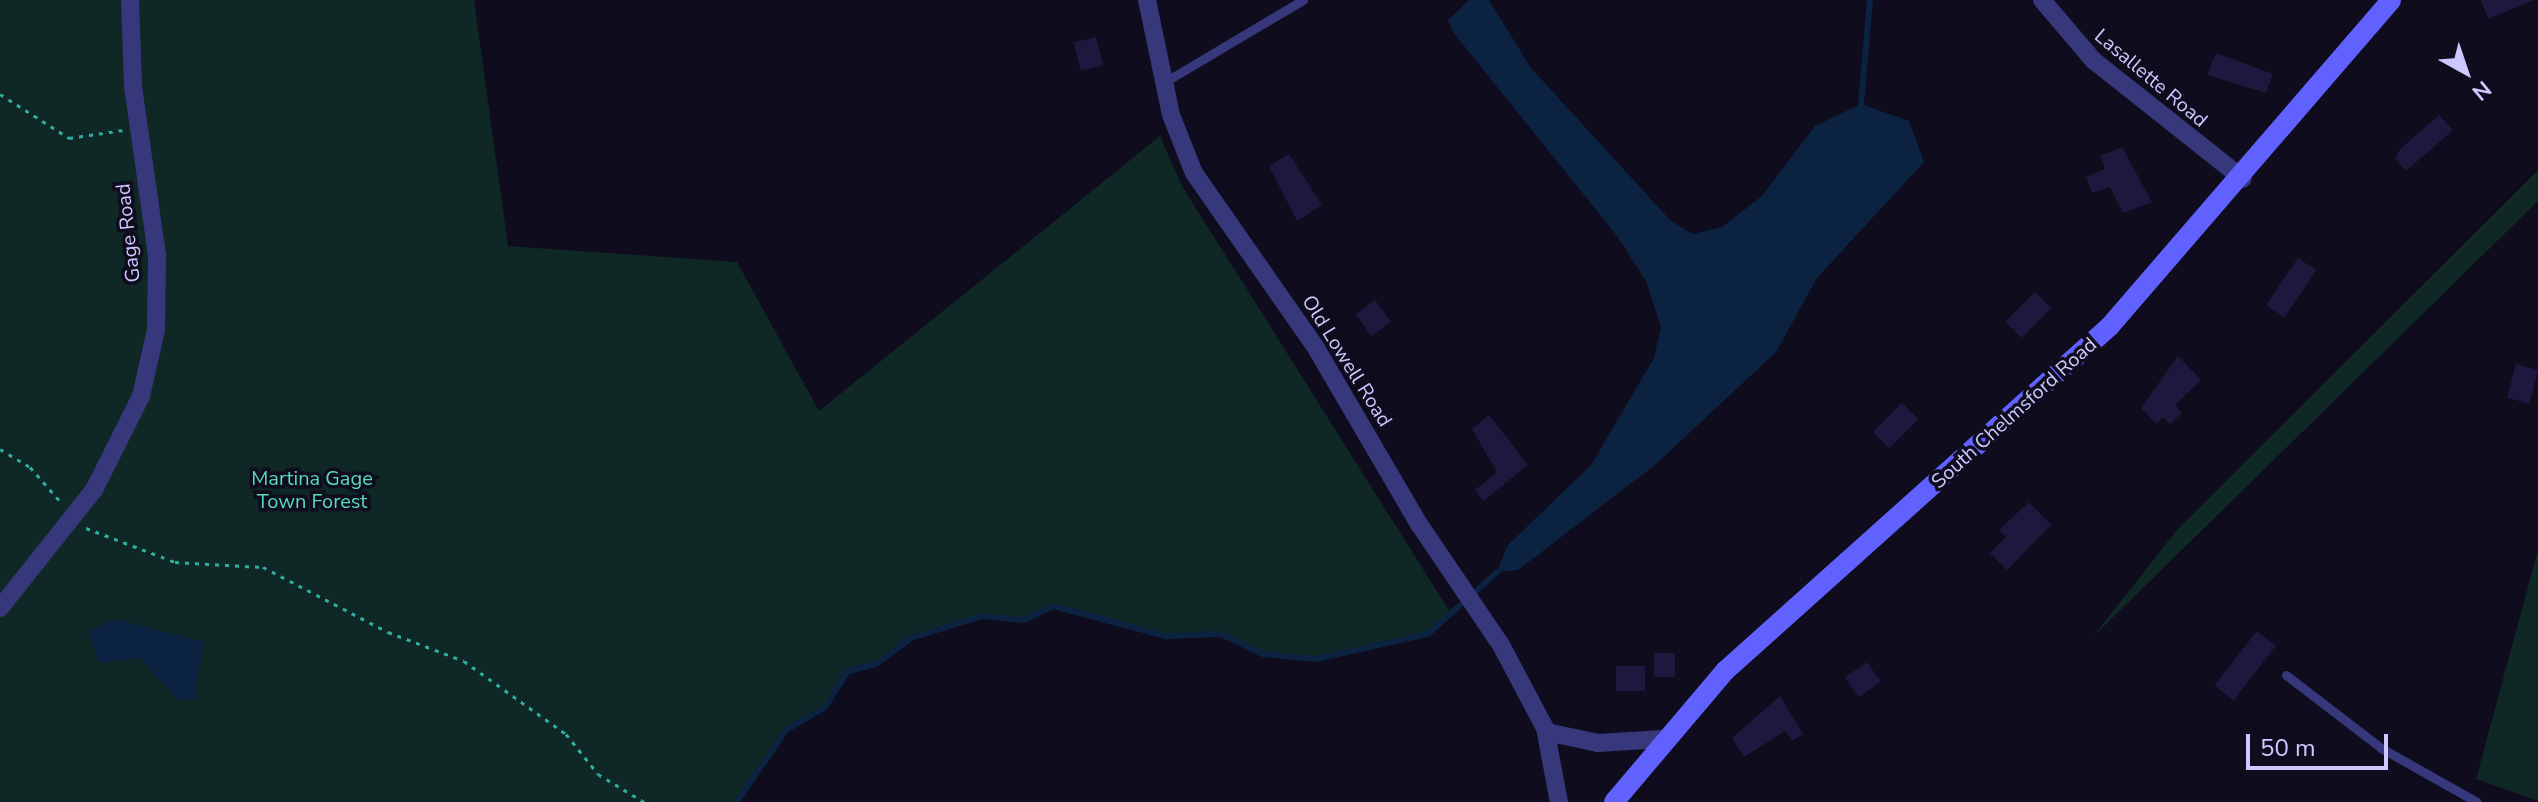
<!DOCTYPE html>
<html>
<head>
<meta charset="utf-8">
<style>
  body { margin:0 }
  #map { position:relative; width:2538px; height:802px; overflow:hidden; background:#0e0c1d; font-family:"Nunito Sans",sans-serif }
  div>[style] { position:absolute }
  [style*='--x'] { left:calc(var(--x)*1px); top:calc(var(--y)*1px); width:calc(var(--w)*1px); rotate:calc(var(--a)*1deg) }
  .green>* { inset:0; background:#0f2725 }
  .water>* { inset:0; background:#0c2241 }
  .stream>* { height:6px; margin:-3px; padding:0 3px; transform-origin:3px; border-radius:3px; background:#0c2241 }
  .building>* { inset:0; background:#1e183e; transform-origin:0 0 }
  .path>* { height:3px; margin-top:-1.5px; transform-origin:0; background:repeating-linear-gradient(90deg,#2daea2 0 4px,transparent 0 10px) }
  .service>* { height:9px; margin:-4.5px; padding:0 4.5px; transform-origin:4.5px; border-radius:4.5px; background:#37377c }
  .minor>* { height:18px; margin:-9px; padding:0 9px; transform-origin:9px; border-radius:9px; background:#37377c }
  .secondary>* { height:20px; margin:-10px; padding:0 10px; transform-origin:10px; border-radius:10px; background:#6061fe }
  span { translate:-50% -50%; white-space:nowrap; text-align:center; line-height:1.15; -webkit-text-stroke:7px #0e0c1d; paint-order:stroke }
  .street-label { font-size:20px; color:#cdc8ff }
  .park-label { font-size:20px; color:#56ddb7 }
  .north { position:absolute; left:2426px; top:32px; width:80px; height:80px; -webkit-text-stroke:6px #0e0c1d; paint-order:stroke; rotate:140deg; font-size:22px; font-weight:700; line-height:32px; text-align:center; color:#cdc8ff }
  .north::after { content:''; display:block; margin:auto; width:28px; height:36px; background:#cdc8ff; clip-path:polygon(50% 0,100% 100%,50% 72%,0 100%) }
  .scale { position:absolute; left:2246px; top:734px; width:142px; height:36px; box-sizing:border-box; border:4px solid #cdc8ff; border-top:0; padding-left:10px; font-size:24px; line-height:28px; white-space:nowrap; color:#cdc8ff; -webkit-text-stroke:6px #0e0c1d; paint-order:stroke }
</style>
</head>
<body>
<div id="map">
  <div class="green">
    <i style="clip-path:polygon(0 0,474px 0,508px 246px,737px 262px,819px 411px,1160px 136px,1182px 186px,1450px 612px,1428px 634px,1316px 659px,1263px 654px,1221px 634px,1166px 636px,1053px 606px,1024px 620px,981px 616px,911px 638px,876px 664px,848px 671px,825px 707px,786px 730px,737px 802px,0 802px)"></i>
    <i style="clip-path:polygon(2538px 170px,2538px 201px,2092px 638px,2176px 531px)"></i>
    <i style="clip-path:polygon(2538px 550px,2538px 801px,2476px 779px)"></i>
  </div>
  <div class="water">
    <i style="clip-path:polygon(1469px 0,1489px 0,1531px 68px,1671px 221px,1693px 234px,1722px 227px,1762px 196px,1815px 126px,1861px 104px,1909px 121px,1924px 162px,1817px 278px,1776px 352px,1655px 465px,1518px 570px,1497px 572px,1507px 546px,1591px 465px,1654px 358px,1661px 327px,1646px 281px,1617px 236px,1453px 32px,1448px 20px)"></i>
    <i style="clip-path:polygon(116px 619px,204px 642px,194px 700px,177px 700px,140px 658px,99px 663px,88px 631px)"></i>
  </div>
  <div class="stream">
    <i style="--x:1861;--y:104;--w:104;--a:-85.1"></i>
    <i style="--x:737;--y:802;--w:87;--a:-55.8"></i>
    <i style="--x:786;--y:730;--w:45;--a:-30.5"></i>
    <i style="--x:825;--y:707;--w:43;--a:-57.4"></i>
    <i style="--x:848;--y:671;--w:29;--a:-14"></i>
    <i style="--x:876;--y:664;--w:44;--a:-36.6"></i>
    <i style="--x:911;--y:638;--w:74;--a:-17.2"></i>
    <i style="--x:982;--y:616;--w:42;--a:5.4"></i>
    <i style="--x:1024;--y:620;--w:32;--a:-26"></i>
    <i style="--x:1053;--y:606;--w:117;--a:14.9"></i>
    <i style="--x:1166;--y:636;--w:55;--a:-2.1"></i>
    <i style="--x:1221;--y:634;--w:47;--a:25.5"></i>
    <i style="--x:1263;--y:654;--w:53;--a:5.4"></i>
    <i style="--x:1316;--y:659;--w:115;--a:-12.6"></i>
    <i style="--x:1428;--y:634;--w:93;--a:-41.9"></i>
  </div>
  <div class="building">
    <i style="clip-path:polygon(2481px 0,2534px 0,2488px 19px)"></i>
    <i style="left:1096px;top:37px;width:29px;height:23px;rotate:76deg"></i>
    <i style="clip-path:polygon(2216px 53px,2273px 74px,2266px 93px,2207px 75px)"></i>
    <i style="clip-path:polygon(2439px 115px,2453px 130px,2406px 171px,2395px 159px,2400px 149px)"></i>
    <i style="clip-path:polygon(2122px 147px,2152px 202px,2123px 213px,2110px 187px,2092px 193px,2086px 177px,2105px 169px,2100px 156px)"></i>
    <i style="clip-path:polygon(1289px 154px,1322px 205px,1297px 221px,1269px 166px)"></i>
    <i style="left:2298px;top:258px;width:22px;height:57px;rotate:34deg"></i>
    <i style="left:2035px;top:292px;width:23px;height:42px;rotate:45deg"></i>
    <i style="left:1375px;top:300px;width:27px;height:24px;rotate:54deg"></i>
    <i style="clip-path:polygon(2178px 356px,2201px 380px,2175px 405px,2182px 413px,2170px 424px,2163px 417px,2157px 424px,2141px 408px)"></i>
    <i style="left:2516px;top:364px;width:23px;height:35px;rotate:15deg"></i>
    <i style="left:1902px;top:403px;width:23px;height:41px;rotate:45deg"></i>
    <i style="clip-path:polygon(1489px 415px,1528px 465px,1483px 501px,1475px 490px,1497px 472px,1472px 429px)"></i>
    <i style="clip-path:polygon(2029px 502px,2051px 525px,2007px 570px,1990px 553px,2006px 537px,1999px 530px)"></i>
    <i style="left:2257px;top:631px;width:24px;height:69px;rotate:38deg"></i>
    <i style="left:1675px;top:653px;width:24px;height:21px;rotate:90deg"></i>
    <i style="left:1867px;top:662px;width:24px;height:27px;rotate:55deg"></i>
    <i style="left:1645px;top:666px;width:25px;height:29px;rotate:90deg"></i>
    <i style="clip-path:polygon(1780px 696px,1803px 734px,1792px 741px,1785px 731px,1744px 757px,1732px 738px)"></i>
  </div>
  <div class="path">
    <i style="--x:0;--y:94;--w:82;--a:32.5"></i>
    <i style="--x:69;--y:138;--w:55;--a:-8.4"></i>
    <i style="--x:0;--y:449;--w:35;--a:31"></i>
    <i style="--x:30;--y:467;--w:45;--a:48.6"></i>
    <i style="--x:86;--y:528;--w:95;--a:20.9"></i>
    <i style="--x:175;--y:562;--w:88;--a:3.3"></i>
    <i style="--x:263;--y:567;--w:141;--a:27.5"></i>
    <i style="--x:388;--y:632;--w:81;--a:20.9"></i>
    <i style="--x:464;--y:661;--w:125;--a:35.6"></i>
    <i style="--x:566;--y:734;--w:51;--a:51.3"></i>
    <i style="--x:598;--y:774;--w:54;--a:31.3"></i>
  </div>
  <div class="service">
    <i style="--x:1163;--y:83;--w:163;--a:-30.7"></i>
    <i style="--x:2286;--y:675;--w:120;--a:37.5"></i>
    <i style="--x:2381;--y:748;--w:110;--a:29.4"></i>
  </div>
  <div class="minor">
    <i style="--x:1147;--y:0;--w:117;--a:78.2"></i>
    <i style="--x:1171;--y:115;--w:62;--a:68.4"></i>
    <i style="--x:1194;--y:173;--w:213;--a:55.1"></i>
    <i style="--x:1316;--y:348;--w:204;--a:59.7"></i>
    <i style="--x:1419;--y:524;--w:146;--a:55.9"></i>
    <i style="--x:1501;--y:645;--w:94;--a:62.1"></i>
    <i style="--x:1545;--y:728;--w:75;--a:79.3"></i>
    <i style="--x:2042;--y:0;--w:79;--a:49.6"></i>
    <i style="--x:2093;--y:60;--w:191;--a:38.4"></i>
    <i style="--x:0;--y:608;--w:151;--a:-51.5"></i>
    <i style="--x:94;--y:490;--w:105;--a:-63.4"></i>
    <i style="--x:141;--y:396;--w:68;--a:-77.2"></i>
    <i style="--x:156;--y:330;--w:75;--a:-89.2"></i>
    <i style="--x:157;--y:255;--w:171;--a:-98.1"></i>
    <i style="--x:133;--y:86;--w:86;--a:-92"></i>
    <i style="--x:1546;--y:732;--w:53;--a:11.9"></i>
    <i style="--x:1598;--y:743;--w:64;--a:-3.6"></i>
  </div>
  <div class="secondary">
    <i style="--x:1614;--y:802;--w:172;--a:-49.7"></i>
    <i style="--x:1725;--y:671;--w:517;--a:-41.86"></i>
    <i style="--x:2110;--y:326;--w:430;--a:-49.2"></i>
  </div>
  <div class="street-label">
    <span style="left:2151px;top:78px;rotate:40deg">Lasallette Road</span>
    <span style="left:128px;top:233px;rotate:-96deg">Gage Road</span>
    <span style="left:1347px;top:361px;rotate:58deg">Old Lowell Road</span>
    <span style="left:2014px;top:413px;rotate:-42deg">South Chelmsford Road</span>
  </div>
  <div class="park-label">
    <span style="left:312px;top:490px">Martina Gage<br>Town Forest</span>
  </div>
  <div class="north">N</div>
  <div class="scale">50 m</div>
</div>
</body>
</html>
